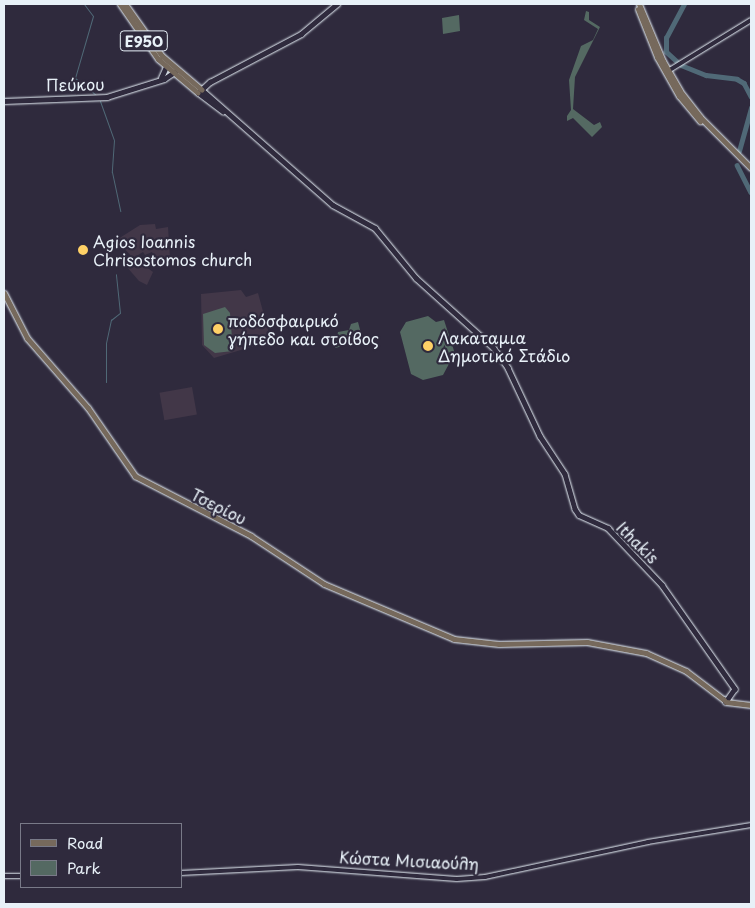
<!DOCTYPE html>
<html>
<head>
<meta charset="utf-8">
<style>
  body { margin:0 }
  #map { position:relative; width:755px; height:908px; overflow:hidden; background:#2f2a3d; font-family:"Playpen Sans",sans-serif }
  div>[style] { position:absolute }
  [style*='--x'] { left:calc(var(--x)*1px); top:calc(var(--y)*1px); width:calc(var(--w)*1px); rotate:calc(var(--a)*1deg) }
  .built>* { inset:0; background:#423748; transform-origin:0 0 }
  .green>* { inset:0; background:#546962 }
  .stream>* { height:1px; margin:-0.5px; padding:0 0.5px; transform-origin:0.5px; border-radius:0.5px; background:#506977 }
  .river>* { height:4.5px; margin:-2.25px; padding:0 2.25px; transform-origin:2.25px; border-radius:2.25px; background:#506977 }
  .roads { filter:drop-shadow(0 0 1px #e8f1f8) drop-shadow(0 0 1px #e8f1f8) }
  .tertiary>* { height:4px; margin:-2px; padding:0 2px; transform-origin:2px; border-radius:2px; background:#2f2a3d }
  .secondary>* { height:4.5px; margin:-2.25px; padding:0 2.25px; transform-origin:2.25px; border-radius:2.25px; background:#2f2a3d }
  .primary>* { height:5px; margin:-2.5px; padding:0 2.5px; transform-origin:2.5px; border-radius:2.5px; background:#76695c }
  .dots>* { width:14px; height:14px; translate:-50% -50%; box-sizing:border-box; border:2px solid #2f2a3d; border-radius:50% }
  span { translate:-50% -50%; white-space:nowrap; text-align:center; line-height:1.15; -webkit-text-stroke:4.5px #2f2a3d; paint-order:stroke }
  .shield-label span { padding:1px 4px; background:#2f2a3d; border:1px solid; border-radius:4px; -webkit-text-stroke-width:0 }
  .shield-label { font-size:15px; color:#e8f1f8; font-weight:700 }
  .street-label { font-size:16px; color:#e8f1f8 }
  .poi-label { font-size:16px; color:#e8f1f8 }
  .left { translate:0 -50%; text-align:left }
  .frame { position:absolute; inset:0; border:5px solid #e8f1f8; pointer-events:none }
  .legend { position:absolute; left:20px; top:823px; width:162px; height:65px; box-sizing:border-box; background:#2f2a3d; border:1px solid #797a88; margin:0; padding:6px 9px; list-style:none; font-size:15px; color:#e8f1f8 }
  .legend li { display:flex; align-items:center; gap:10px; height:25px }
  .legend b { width:25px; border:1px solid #797a88 }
</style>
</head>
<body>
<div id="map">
  <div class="built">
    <i style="clip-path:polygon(155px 224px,156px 229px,168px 227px,170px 257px,155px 259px,152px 252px,145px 255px,143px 252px,133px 258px,120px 244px,118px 239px,140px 225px)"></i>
    <i style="clip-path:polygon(137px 260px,153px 272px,147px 285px,139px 281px,126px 266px)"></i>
    <i style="clip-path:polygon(241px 290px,246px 297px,258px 293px,271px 341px,214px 358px,202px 345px,201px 294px)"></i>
    <i style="left:192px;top:387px;width:28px;height:33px;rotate:80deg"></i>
  </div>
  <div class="green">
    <i style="clip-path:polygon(586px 11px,589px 12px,589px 20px,600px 27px,575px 77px,573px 109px,594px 125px,600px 122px,602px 127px,592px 137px,573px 118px,567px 121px,567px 116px,571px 110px,569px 80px,581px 46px,593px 40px,598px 29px,584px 20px)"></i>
    <i style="clip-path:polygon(459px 15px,460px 31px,443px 34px,442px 18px)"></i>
    <i style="clip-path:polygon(225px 307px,230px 313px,233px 351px,215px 353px,204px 345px,203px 314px)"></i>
    <i style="clip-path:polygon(428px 316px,436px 322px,444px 320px,457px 360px,450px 362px,443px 375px,423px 380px,411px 374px,400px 332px,406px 322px)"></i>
    <i style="clip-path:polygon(358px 322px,363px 341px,335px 348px,338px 332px,349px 330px,351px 324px)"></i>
  </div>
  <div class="stream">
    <i style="--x:84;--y:4;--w:15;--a:53"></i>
    <i style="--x:93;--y:16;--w:65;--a:106.2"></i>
    <i style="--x:75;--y:78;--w:26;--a:39"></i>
    <i style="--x:100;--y:101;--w:41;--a:70.3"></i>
    <i style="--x:114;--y:140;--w:32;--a:94"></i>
    <i style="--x:112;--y:172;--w:40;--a:78"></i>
    <i style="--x:106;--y:382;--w:39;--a:-90"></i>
    <i style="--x:106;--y:343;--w:24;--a:-78"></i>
    <i style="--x:111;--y:320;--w:11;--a:-38"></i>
    <i style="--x:120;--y:313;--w:39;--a:-96"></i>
  </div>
  <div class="river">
    <i style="--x:677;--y:62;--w:15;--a:-138"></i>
    <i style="--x:666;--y:52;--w:14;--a:-90"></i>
    <i style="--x:666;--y:38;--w:38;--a:-62"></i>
    <i style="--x:681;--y:65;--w:27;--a:22"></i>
    <i style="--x:706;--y:75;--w:31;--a:7"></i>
    <i style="--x:737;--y:79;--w:8;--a:30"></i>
    <i style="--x:744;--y:83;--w:15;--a:62"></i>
    <i style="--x:739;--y:151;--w:45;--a:-74.4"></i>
    <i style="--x:737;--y:165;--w:30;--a:63"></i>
  </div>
  <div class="roads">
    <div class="tertiary">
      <i style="--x:668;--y:71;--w:97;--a:-31.6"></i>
      <i style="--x:181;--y:873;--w:117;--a:-2.9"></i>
      <i style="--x:298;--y:867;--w:159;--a:4.3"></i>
      <i style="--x:457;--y:879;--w:28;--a:-4"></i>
      <i style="--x:485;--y:877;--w:167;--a:-12.1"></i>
      <i style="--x:648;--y:842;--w:104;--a:-9.4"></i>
      <i style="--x:4;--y:876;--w:17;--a:0"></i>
    </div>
    <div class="secondary">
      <i style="--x:161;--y:78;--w:12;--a:-66"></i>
      <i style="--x:202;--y:90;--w:174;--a:41.3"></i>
      <i style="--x:333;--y:205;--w:48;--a:28.7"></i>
      <i style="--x:375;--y:228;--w:65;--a:50.6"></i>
      <i style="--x:416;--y:278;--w:103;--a:41.9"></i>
      <i style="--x:493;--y:347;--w:26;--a:54"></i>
      <i style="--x:508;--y:368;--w:75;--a:64.8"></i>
      <i style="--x:540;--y:436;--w:45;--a:56.7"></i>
      <i style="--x:565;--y:474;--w:36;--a:74"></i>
      <i style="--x:575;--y:509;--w:7;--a:56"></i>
      <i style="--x:579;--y:515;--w:32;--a:24"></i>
      <i style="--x:608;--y:528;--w:79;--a:46.5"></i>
      <i style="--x:662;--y:585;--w:127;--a:54.9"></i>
      <i style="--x:735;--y:689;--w:16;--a:125"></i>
      <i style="--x:726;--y:702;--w:3;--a:-135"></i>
      <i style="--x:4;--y:101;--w:103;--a:-2.2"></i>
      <i style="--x:107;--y:97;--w:60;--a:-17.5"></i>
      <i style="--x:164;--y:79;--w:14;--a:-34"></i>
      <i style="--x:223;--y:112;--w:31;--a:-143"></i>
      <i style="--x:198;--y:93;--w:16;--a:-43"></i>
      <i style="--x:210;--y:82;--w:103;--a:-27.8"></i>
      <i style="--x:301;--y:34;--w:47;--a:-39.8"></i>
    </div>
    <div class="primary">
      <i style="--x:120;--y:4;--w:67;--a:55.4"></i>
      <i style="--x:158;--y:59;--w:52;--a:40.4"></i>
      <i style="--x:125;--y:4;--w:64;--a:54.6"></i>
      <i style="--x:162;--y:56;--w:52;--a:40.4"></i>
      <i style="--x:639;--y:4;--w:62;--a:67.2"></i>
      <i style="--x:663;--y:61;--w:34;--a:60"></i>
      <i style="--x:680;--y:91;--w:33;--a:52"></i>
      <i style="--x:700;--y:117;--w:72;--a:45"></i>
      <i style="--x:638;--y:9;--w:52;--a:68.4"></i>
      <i style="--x:657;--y:57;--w:45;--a:60.6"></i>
      <i style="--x:679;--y:96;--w:33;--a:50"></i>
      <i style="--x:4;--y:293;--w:51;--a:62.9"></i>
      <i style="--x:27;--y:338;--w:93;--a:48.9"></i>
      <i style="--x:88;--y:408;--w:83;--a:55.3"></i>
      <i style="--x:135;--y:476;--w:131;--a:27.3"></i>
      <i style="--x:251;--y:536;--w:87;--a:33.3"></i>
      <i style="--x:324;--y:584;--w:141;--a:22.9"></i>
      <i style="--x:454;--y:639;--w:45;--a:6.3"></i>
      <i style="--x:499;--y:644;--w:88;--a:-1.3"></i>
      <i style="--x:587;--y:642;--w:60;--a:10.6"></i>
      <i style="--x:646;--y:653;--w:44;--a:24.2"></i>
      <i style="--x:686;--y:671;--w:48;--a:37.3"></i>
      <i style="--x:726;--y:702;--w:25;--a:7"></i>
    </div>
  </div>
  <div class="dots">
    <i style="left:83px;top:250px;background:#ffd166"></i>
    <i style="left:218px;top:329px;background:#ffd166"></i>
    <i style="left:428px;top:346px;background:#ffd166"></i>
  </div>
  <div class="shield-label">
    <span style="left:144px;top:41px">E950</span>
  </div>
  <div class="street-label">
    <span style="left:75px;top:84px;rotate:-1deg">Πεύκου</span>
    <span style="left:219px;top:506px;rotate:27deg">Τσερίου</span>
    <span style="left:638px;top:542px;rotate:45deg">Ithakis</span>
    <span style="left:409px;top:860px;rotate:3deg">Κώστα Μισιαούλη</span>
  </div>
  <div class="poi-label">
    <span class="left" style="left:93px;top:250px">Agios Ioannis<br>Chrisostomos church</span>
    <span class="left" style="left:228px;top:329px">ποδόσφαιρικό<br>γήπεδο και στοίβος</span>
    <span class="left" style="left:438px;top:346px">Λακαταμια<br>Δημοτικό Στάδιο</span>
  </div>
  <div class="frame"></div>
  <ul class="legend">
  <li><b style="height:6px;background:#76695c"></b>Road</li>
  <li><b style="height:14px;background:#546962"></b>Park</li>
  </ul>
</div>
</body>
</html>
